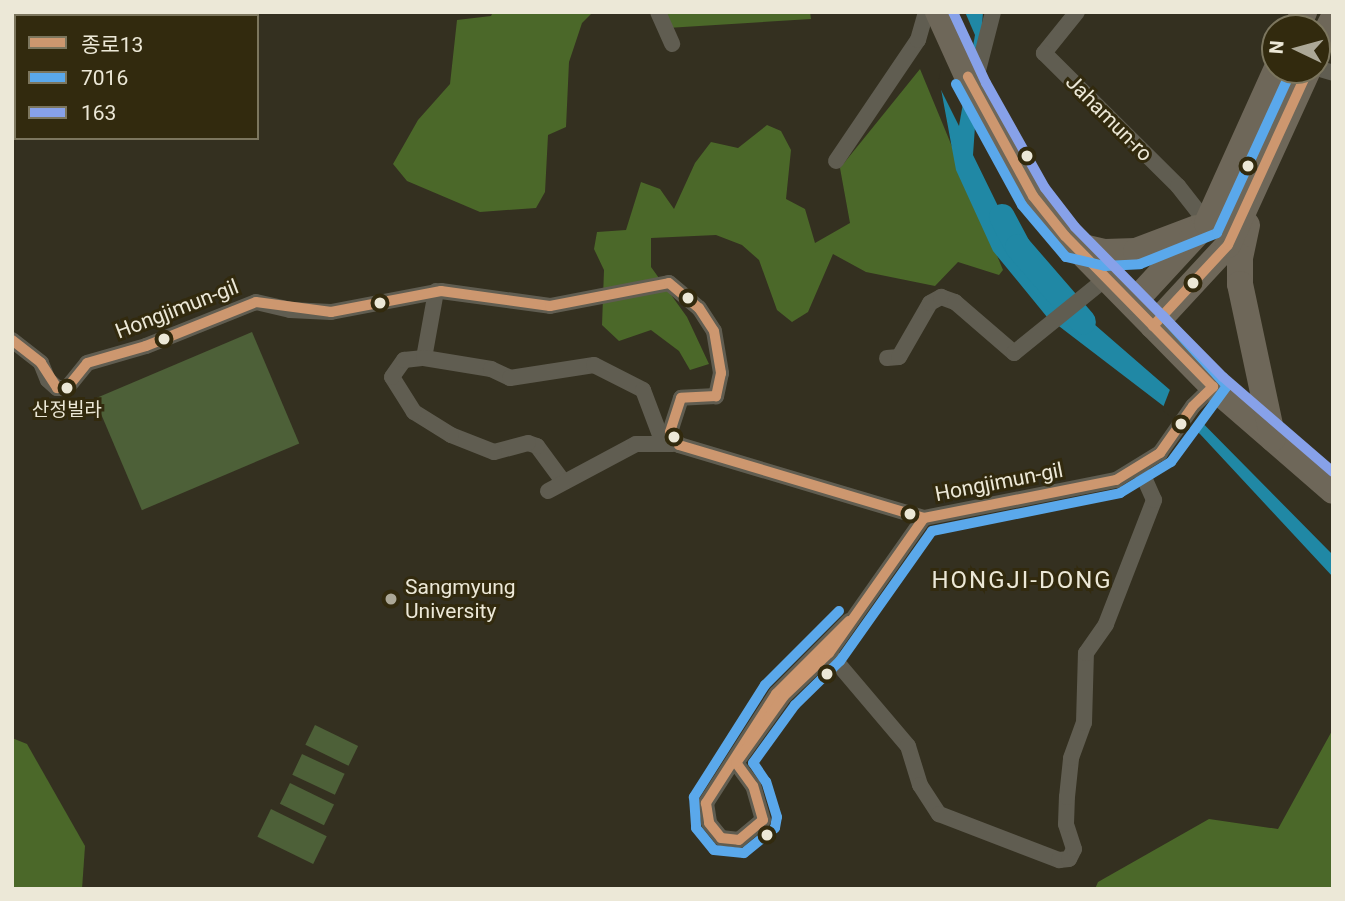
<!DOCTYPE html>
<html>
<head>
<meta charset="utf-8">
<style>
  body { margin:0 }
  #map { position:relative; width:1345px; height:901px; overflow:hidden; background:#343020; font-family:Roboto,"Noto Sans KR",sans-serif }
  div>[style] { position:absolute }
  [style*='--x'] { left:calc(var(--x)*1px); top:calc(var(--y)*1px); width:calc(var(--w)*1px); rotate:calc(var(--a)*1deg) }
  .green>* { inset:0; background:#4d6038; transform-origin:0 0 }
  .forest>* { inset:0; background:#4b6829 }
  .water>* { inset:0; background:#2088a5 }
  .pier>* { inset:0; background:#343020 }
  .river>* { height:26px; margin:-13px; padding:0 13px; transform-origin:13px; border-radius:13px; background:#2088a5 }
  .minor>* { height:16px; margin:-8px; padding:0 8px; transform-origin:8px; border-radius:8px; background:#605d51 }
  .primary>* { height:26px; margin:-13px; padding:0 13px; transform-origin:13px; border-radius:13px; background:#6e6759 }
  .bus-1>* { height:10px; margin:-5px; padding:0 5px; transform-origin:5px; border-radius:5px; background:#cd976f }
  .bus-2>* { height:10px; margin:-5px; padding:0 5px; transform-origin:5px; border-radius:5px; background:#5aa8eb }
  .bus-3>* { height:10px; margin:-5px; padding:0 5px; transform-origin:5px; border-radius:5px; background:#87a1e9 }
  .dots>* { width:19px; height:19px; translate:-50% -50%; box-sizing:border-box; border:4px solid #322a0e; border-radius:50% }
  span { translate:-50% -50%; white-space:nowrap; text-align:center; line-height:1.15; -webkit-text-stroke:6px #322a0e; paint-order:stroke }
  .bus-label { font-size:19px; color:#ece8d7 }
  .street-label { font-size:21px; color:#ece8d7 }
  .poi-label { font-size:21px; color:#ece8d7 }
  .left { translate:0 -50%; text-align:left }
  .quarter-label { font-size:24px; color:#ece8d7; letter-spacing:2px }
  .frame { position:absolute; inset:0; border:14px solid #ece8d7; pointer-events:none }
  .legend { position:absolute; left:14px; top:14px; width:245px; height:126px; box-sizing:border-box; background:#322a0e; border:2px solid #7c765e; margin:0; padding:9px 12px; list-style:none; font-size:21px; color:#ece8d7 }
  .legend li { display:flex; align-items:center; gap:14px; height:35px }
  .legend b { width:35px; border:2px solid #7c765e }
  .north { position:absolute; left:1261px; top:14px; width:70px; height:70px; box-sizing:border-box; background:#322a0e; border:2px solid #7c765e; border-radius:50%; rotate:275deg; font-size:19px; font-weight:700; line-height:28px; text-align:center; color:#ece8d7 }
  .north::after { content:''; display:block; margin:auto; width:24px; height:32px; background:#aca897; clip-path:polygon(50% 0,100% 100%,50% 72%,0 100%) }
</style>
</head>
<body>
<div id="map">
  <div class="green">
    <i style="left:252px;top:332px;width:121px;height:171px;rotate:67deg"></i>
    <i style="left:315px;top:725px;width:48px;height:22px;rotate:26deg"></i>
    <i style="left:302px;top:754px;width:47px;height:23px;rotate:25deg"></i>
    <i style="left:290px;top:783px;width:49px;height:23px;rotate:26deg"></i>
    <i style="left:271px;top:809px;width:62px;height:31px;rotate:26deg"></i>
  </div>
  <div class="forest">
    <i style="clip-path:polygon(493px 12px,593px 12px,582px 23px,569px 62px,566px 127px,548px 135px,545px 192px,536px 208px,480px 212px,407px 181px,393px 164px,418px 120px,450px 84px,457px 20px,491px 16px)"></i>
    <i style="clip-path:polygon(662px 12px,810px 12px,811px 19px,667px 28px)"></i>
    <i style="clip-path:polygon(920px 69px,1003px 270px,999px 275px,958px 262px,935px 286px,866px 272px,833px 254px,808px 312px,792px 322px,777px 310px,759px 260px,742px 245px,716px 235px,651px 238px,651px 267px,687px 317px,709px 364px,690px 370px,679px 351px,651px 330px,619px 341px,602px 325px,604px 270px,594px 249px,597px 232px,626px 230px,641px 182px,660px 189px,674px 209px,695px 163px,711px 142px,738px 148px,767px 125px,781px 131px,791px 150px,786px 199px,805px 209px,815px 243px,850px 223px,840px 168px)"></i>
    <i style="clip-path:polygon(1333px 729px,1333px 889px,1095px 889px,1098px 882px,1209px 819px,1278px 829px)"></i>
    <i style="clip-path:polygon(12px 738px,27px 744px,85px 846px,82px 889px,12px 889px)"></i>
  </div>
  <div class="water">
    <i style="clip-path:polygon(955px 12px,983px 12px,973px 155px,1018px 247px,1064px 298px,1170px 390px,1333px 555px,1333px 577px,1200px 434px,1047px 317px,993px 251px,956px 170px,941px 89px)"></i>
  </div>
  <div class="pier">
    <i style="clip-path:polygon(951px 12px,965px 12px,975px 35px,959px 126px,938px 84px)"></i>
    <i style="clip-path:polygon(1171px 387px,1206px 422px,1194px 434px,1162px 410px)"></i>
  </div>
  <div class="river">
    <i style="--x:1002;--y:217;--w:34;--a:62"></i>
    <i style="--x:1018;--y:247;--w:99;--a:49.1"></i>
  </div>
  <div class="minor">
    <i style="--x:116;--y:12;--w:4;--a:63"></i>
    <i style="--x:658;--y:12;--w:35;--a:66"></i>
    <i style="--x:1077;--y:12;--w:53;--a:128.8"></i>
    <i style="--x:1044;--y:53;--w:189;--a:44.8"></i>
    <i style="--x:1178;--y:186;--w:47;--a:51.9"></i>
    <i style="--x:210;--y:16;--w:5;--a:-53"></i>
    <i style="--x:1317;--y:68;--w:17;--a:17"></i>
    <i style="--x:974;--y:86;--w:76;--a:-75.6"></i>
    <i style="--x:836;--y:161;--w:146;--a:-55.9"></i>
    <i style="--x:918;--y:40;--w:29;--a:-74"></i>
    <i style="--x:12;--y:340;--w:37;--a:38"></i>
    <i style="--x:41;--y:363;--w:18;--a:68"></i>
    <i style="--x:48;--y:380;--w:12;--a:42"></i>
    <i style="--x:57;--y:388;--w:10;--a:0"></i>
    <i style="--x:67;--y:388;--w:32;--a:-51"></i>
    <i style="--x:87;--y:363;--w:61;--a:-16.1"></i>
    <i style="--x:146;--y:346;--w:118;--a:-21.8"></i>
    <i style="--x:256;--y:302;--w:35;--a:13"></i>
    <i style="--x:290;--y:310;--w:41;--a:2.8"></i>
    <i style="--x:331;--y:312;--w:112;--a:-10.8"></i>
    <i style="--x:441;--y:291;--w:110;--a:7.8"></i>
    <i style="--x:550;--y:306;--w:121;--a:-10.9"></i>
    <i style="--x:669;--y:283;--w:39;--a:40"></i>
    <i style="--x:699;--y:308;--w:27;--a:57"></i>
    <i style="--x:714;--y:331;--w:43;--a:80.5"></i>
    <i style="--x:721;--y:373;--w:24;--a:102"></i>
    <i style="--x:716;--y:396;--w:35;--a:177"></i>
    <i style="--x:681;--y:398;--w:36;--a:108"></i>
    <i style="--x:670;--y:432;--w:16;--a:55"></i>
    <i style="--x:679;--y:445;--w:256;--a:16.6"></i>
    <i style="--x:924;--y:518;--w:196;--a:-11.2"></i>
    <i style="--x:1116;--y:480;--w:52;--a:-31.5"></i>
    <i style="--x:1160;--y:453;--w:57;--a:-54.9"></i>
    <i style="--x:1193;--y:406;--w:28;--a:-44"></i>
    <i style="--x:424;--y:358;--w:68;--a:-79.8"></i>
    <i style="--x:887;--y:358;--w:12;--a:-5"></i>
    <i style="--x:899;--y:357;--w:62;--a:-60.1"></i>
    <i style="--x:930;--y:303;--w:13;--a:-29"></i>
    <i style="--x:941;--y:297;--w:15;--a:20"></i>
    <i style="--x:955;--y:302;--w:78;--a:40.8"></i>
    <i style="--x:1014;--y:353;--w:121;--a:-39"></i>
    <i style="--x:562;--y:480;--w:42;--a:-126.3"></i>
    <i style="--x:537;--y:446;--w:9;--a:-162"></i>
    <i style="--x:528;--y:443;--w:35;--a:165"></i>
    <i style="--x:494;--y:452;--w:46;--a:-158.4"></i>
    <i style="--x:451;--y:435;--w:44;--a:-148.1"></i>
    <i style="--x:414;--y:412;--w:41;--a:-122.2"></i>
    <i style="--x:392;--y:377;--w:21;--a:-55"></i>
    <i style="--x:404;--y:360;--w:20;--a:-6"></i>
    <i style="--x:424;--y:358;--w:68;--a:9.3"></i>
    <i style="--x:491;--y:369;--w:21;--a:25"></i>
    <i style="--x:510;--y:378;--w:85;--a:-8.8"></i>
    <i style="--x:594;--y:365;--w:55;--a:27"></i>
    <i style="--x:643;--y:390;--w:57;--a:69.3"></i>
    <i style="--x:548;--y:491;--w:100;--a:-28.1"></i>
    <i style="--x:636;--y:444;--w:37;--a:0"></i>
    <i style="--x:849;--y:621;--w:103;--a:135"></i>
    <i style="--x:776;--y:694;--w:130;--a:122.7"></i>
    <i style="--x:706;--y:803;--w:20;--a:81"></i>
    <i style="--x:709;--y:823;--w:19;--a:51"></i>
    <i style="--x:721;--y:838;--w:18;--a:6"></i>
    <i style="--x:739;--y:840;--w:31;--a:-40"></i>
    <i style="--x:763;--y:820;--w:35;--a:-106"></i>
    <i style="--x:753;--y:786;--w:29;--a:-126"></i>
    <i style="--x:736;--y:763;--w:82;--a:-54.4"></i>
    <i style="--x:784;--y:696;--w:62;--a:-43.7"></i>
    <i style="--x:829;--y:653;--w:165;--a:-54.9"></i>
    <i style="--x:829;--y:653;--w:122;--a:49.7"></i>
    <i style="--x:908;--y:746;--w:41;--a:72.9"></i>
    <i style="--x:920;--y:785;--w:35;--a:57"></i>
    <i style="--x:939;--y:814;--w:129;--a:21"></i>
    <i style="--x:1059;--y:860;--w:10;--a:-6"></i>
    <i style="--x:1069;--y:859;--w:11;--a:-63"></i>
    <i style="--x:1074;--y:849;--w:26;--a:-108"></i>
    <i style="--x:1066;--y:824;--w:27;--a:-88"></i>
    <i style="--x:1067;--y:797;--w:39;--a:-84"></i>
    <i style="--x:1071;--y:758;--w:37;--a:-70"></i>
    <i style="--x:1084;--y:723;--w:70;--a:-88.4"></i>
    <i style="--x:1086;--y:653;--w:35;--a:-55"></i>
    <i style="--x:1106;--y:624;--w:133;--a:-68.8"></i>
    <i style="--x:1154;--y:500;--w:35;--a:-114"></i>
  </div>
  <div class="primary">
    <i style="--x:938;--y:12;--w:85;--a:65.6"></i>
    <i style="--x:973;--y:89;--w:123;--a:60.7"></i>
    <i style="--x:1033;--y:196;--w:51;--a:51.3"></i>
    <i style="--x:1065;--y:236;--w:211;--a:45.6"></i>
    <i style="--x:1213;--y:387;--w:159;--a:40.9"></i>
    <i style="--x:1296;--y:28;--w:18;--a:-63"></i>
    <i style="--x:1317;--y:50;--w:36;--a:-63"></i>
    <i style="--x:1247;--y:225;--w:33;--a:102"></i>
    <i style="--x:1240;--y:257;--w:27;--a:90"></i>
    <i style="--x:1240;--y:284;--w:158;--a:78"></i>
    <i style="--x:1074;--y:245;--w:32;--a:13"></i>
    <i style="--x:1105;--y:252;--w:31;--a:-2"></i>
    <i style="--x:1136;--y:251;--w:65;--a:-20.7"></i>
    <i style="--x:1134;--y:302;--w:108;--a:-47.3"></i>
    <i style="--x:1207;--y:223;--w:168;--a:-65.7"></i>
    <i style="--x:1153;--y:326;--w:110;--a:-47.2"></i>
    <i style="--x:1228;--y:245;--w:192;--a:-65.4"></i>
  </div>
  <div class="bus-1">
    <i style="--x:1153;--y:326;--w:110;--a:-47.2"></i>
    <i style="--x:1228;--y:245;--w:192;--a:-65.4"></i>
    <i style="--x:12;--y:340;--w:37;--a:38"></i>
    <i style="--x:41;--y:363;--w:30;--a:57"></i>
    <i style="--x:57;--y:388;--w:10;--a:0"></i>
    <i style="--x:67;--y:388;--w:32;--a:-51"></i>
    <i style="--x:87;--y:363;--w:61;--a:-16.1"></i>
    <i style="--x:146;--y:346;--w:118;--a:-21.8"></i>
    <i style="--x:256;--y:302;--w:76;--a:7.6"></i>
    <i style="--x:331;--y:312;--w:112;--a:-10.8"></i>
    <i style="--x:441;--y:291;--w:110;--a:7.8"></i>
    <i style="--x:550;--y:306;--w:121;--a:-10.9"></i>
    <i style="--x:669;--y:283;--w:39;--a:40"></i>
    <i style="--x:699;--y:308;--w:27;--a:57"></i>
    <i style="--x:714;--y:331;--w:43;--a:80.5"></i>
    <i style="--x:721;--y:373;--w:24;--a:102"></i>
    <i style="--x:716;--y:396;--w:35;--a:177"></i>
    <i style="--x:681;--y:398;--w:36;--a:108"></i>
    <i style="--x:670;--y:432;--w:16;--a:55"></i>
    <i style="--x:679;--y:445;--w:256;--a:16.6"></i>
    <i style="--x:924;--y:518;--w:196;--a:-11.2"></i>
    <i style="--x:1116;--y:480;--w:52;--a:-31.5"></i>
    <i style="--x:1160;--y:453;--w:57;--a:-54.9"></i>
    <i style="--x:1193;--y:406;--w:28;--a:-44"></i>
    <i style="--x:1213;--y:387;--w:211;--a:-134.4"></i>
    <i style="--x:1065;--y:236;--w:51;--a:-128.7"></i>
    <i style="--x:1033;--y:196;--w:136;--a:-118.6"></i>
    <i style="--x:849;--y:621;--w:103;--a:135"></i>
    <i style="--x:776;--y:694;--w:130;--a:122.7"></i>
    <i style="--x:706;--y:803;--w:20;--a:81"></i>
    <i style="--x:709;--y:823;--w:19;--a:51"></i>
    <i style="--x:721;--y:838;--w:18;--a:6"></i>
    <i style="--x:739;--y:840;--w:31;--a:-40"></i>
    <i style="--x:763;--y:820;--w:35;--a:-106"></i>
    <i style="--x:753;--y:786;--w:29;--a:-126"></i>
    <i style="--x:736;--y:763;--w:82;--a:-54.4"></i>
    <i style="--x:784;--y:696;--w:62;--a:-43.7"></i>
    <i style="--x:829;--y:653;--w:165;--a:-54.9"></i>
  </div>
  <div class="bus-2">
    <i style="--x:956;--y:84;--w:138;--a:61.4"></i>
    <i style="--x:1022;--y:205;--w:68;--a:49.8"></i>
    <i style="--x:1066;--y:257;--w:40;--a:13"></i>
    <i style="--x:1105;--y:266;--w:35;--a:-3"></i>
    <i style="--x:1140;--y:264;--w:83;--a:-21.9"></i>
    <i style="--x:1217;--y:233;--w:173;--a:-65.4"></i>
    <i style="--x:839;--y:611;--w:105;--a:135"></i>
    <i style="--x:765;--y:685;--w:133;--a:122.4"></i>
    <i style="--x:694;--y:797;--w:31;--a:86"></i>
    <i style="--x:696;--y:828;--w:28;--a:51"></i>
    <i style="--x:714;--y:850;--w:30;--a:6"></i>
    <i style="--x:744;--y:853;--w:40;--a:-39"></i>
    <i style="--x:775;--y:828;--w:11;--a:-80"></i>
    <i style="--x:777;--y:817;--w:37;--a:-107"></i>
    <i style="--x:766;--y:782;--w:23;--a:-124"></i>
    <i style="--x:753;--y:763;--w:72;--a:-54.1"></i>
    <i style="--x:795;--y:705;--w:63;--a:-44.4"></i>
    <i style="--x:840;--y:661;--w:159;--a:-54.7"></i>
    <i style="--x:932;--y:531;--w:192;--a:-11.4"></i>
    <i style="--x:1120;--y:493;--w:60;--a:-31.3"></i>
    <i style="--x:1171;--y:462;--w:94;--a:-53.6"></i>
    <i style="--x:1227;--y:386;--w:95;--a:-132.4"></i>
  </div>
  <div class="bus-3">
    <i style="--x:953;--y:12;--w:78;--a:65.1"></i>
    <i style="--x:986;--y:83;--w:120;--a:60.7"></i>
    <i style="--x:1045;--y:188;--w:49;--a:52.4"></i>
    <i style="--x:1075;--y:227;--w:211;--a:45.4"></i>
    <i style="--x:1223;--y:377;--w:145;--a:40.8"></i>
  </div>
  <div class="dots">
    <i style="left:1027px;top:156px;background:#ece8d7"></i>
    <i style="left:1248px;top:166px;background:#ece8d7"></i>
    <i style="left:1193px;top:283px;background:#ece8d7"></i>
    <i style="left:688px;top:298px;background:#ece8d7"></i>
    <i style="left:380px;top:303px;background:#ece8d7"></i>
    <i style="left:164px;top:339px;background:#ece8d7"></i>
    <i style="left:67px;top:388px;background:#ece8d7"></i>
    <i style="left:1181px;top:424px;background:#ece8d7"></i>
    <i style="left:674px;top:437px;background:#ece8d7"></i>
    <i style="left:910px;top:514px;background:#ece8d7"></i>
    <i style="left:391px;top:599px;background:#aca897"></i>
    <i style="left:827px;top:674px;background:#ece8d7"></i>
    <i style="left:767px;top:835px;background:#ece8d7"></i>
  </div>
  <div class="bus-label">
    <span style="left:67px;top:410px">산정빌라</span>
  </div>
  <div class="street-label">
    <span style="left:1109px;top:118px;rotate:45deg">Jahamun-ro</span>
    <span style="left:177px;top:309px;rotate:-21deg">Hongjimun-gil</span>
    <span style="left:999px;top:482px;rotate:-11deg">Hongjimun-gil</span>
  </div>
  <div class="poi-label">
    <span class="left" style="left:405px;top:599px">Sangmyung<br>University</span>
  </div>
  <div class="quarter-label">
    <span style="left:1022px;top:581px">HONGJI-DONG</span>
  </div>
  <div class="frame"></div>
  <ul class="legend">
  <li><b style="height:9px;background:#cd976f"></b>종로13</li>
  <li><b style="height:9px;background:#5aa8eb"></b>7016</li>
  <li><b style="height:9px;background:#87a1e9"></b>163</li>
  </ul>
  <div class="north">N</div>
</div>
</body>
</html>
